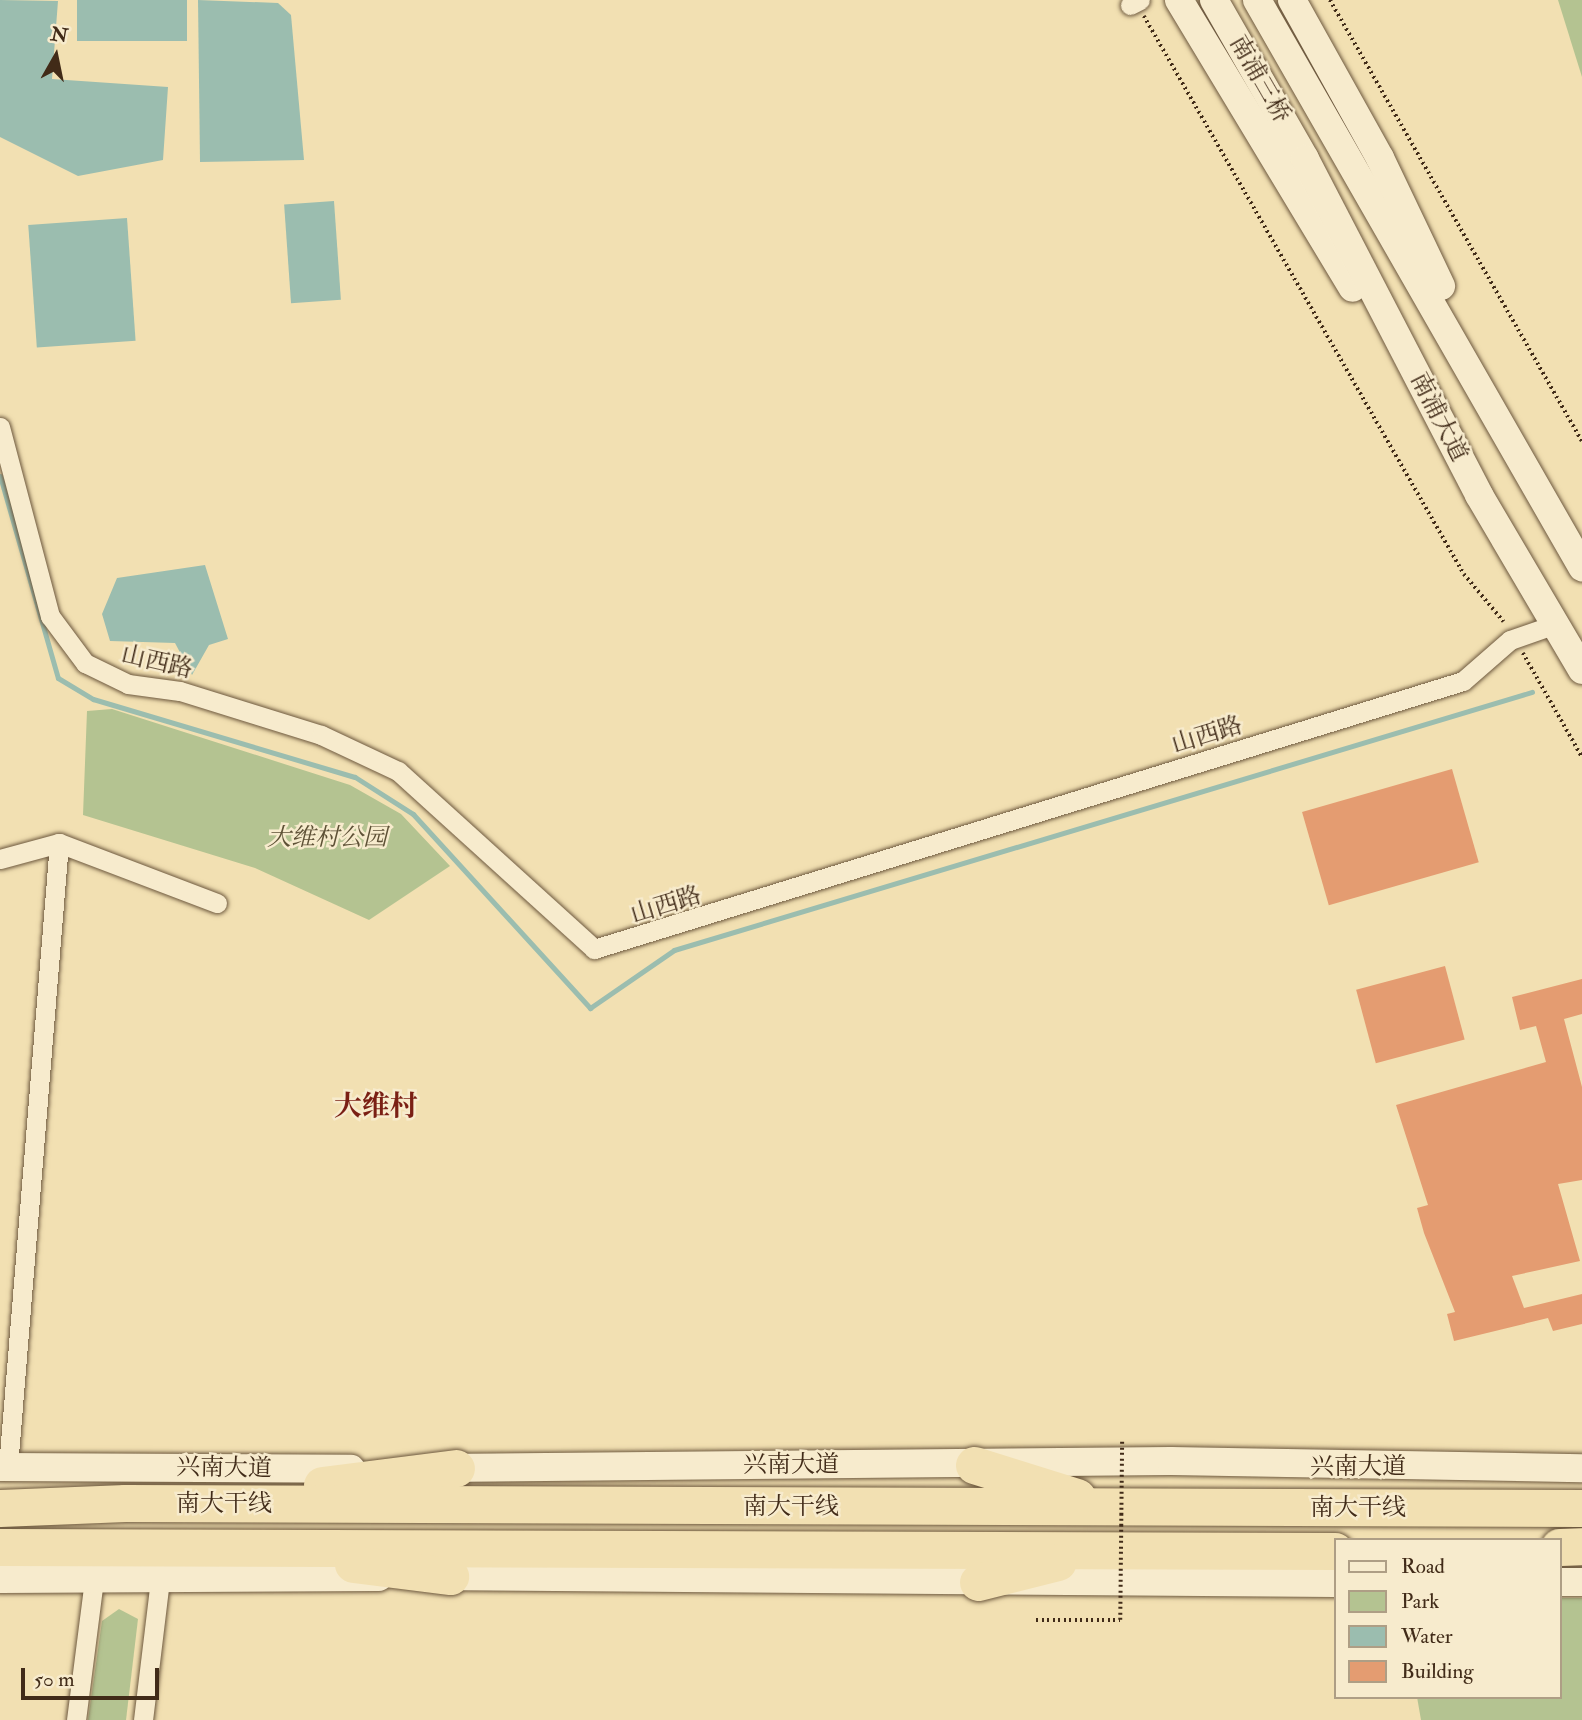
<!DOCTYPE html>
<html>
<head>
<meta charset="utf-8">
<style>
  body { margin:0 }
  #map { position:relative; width:1582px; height:1720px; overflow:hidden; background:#f2e0b2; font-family:"IM FELL Double Pica","Noto Serif SC",serif }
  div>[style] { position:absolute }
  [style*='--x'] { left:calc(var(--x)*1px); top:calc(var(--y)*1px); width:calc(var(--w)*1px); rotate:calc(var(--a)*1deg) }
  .green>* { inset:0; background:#b4c391 }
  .water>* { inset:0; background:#9bbdaf; transform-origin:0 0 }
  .stream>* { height:5px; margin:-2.5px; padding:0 2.5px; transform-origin:2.5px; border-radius:2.5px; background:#9bbdaf }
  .building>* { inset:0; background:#e49c71; transform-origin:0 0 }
  .path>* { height:3.5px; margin-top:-1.75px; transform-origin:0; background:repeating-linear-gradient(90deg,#412b18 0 2px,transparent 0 5.5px) }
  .roads { filter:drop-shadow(0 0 2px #6d583e) drop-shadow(0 0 2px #6d583e) }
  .street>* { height:19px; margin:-9.5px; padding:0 9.5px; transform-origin:9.5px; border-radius:9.5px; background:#f7ebcd }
  .secondary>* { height:28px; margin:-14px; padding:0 14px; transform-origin:14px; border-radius:14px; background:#f7ebcd }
  .highway>* { height:37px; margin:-18.5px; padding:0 18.5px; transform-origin:18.5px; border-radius:18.5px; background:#f2e0b2 }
  .path-bridge>* { height:3.5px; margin-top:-1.75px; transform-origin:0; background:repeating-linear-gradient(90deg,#412b18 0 2px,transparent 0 5.5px) }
  span { translate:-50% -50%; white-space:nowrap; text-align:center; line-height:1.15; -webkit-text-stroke:5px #f7ebcd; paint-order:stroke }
  .street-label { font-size:24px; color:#412b18 }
  .park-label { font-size:24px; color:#5e5136; font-style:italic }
  .quarter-label { font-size:28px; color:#7a1f14; font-weight:700 }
  .legend { position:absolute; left:1334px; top:1538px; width:228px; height:161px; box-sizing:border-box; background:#f7ebcd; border:2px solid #ae9e85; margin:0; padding:9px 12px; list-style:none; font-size:21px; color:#412b18 }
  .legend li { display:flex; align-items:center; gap:14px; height:35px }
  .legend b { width:35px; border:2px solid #ae9e85 }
  .north { position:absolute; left:21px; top:21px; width:70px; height:70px; -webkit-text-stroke:5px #f7ebcd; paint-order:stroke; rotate:9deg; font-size:19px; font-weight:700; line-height:28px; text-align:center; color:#412b18 }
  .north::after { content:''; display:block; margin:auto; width:24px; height:32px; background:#412b18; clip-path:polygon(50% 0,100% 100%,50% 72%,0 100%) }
  .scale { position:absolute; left:21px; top:1668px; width:138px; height:32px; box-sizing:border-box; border:4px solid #412b18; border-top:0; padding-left:9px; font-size:21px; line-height:24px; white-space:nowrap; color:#412b18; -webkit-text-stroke:5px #f7ebcd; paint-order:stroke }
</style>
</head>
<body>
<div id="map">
  <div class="green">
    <i style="clip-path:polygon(1558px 0,1582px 0,1582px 77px)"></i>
    <i style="clip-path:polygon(112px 709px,350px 785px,401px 814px,450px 866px,369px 920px,255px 868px,83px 815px,87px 711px)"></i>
    <i style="clip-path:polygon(1559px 1598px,1582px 1598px,1582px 1720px,1421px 1720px,1417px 1697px,1559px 1697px)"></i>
    <i style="clip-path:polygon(119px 1609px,138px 1619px,126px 1720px,88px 1720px,102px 1621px)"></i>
  </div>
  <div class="water">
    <i style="clip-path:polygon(0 0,58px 1px,52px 79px,168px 87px,163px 160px,78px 176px,0 137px)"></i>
    <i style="left:77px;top:0;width:110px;height:41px"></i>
    <i style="clip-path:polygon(198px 0,278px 3px,291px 15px,304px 160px,200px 162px)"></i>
    <i style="left:334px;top:201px;width:99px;height:50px;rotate:86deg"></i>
    <i style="left:127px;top:218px;width:123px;height:99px;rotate:86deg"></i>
    <i style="clip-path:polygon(205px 565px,228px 639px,209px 645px,192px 675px,175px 643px,110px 641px,102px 614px,117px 578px)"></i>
  </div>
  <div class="stream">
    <i style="--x:0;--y:476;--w:210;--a:74"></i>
    <i style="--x:58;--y:678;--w:41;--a:31"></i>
    <i style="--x:93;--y:699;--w:273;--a:16.6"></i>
    <i style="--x:355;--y:777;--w:69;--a:32.5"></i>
    <i style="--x:413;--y:814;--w:263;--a:47.6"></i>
    <i style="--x:590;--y:1008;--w:102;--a:-34.6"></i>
    <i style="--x:674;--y:950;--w:896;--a:-16.74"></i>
  </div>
  <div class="building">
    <i style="left:1452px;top:769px;width:97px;height:156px;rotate:74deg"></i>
    <i style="left:1445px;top:966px;width:76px;height:92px;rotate:75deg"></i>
    <i style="clip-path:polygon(1582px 979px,1582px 1014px,1564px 1019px,1582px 1087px,1582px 1180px,1558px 1184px,1580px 1261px,1512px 1276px,1524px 1308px,1582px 1294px,1582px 1324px,1553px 1331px,1548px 1318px,1454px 1341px,1447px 1314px,1455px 1312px,1424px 1233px,1417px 1208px,1428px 1205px,1396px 1105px,1546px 1062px,1536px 1026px,1520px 1030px,1512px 997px)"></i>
  </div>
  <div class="path">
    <i style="--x:1330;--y:0;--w:508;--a:60.26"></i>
    <i style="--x:1144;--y:16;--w:643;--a:60.17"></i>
    <i style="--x:1464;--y:574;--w:62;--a:50.2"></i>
    <i style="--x:1523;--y:653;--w:120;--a:60.4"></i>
    <i style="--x:1036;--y:1620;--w:84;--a:0"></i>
  </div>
  <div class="roads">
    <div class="street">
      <i style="--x:1130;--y:5;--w:11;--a:-27"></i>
      <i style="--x:0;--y:427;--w:196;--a:75.2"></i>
      <i style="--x:50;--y:616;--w:59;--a:53.3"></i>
      <i style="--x:85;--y:663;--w:48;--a:26"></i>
      <i style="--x:128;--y:684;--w:52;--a:7.7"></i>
      <i style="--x:180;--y:691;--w:148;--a:17.3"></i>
      <i style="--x:321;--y:735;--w:85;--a:25.1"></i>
      <i style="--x:398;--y:771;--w:265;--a:42.2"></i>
      <i style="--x:594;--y:949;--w:909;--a:-17.14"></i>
      <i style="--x:1463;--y:681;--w:62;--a:-41.1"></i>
      <i style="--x:1510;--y:640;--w:46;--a:-19.2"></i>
      <i style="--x:0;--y:859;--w:61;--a:-15.2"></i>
      <i style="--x:59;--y:843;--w:169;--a:20.8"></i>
      <i style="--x:8;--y:1467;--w:626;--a:-85.33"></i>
      <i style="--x:76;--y:1720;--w:141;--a:-82.7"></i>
      <i style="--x:143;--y:1720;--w:142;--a:-83.1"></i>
    </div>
    <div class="secondary">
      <i style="--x:1179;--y:0;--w:336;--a:58.9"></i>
      <i style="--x:1214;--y:0;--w:183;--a:60.2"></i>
      <i style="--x:1305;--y:159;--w:378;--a:62.6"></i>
      <i style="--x:1479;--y:495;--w:203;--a:59.5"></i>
      <i style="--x:1257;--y:0;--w:654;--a:60.18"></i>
      <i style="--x:1292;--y:0;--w:181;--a:60.9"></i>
      <i style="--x:1380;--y:158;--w:142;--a:64.5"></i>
      <i style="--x:0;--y:1467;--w:351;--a:0.3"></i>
      <i style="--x:437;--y:1468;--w:734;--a:-0.55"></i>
      <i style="--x:1171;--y:1461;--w:411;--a:1"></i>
      <i style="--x:430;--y:1576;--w:905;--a:0.44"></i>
      <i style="--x:0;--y:1579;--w:379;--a:-0.3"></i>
      <i style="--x:1559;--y:1582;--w:23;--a:0"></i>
    </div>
    <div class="highway">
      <i style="--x:974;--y:1465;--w:108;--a:17.3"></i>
      <i style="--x:322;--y:1485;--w:135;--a:-7.2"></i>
      <i style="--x:0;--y:1508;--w:125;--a:-2.3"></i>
      <i style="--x:125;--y:1503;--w:1457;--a:0.2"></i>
      <i style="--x:0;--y:1547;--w:1335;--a:0.17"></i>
      <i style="--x:1559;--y:1547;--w:23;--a:-2"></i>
      <i style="--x:353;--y:1564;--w:98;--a:7.1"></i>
      <i style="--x:978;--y:1582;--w:82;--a:-14"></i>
    </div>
  </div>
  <div class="path-bridge">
    <i style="--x:1120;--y:1620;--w:180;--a:-89.4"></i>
  </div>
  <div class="street-label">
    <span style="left:1260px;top:79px;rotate:60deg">南浦三桥</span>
    <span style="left:1439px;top:417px;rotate:63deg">南浦大道</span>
    <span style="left:157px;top:662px;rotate:13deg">山西路</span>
    <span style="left:1207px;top:735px;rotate:-17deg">山西路</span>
    <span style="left:666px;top:905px;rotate:-17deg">山西路</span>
    <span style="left:791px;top:1465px">兴南大道</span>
    <span style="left:1358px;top:1467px">兴南大道</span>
    <span style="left:224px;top:1468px;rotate:1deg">兴南大道</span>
    <span style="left:224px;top:1504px">南大干线</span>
    <span style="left:791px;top:1507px">南大干线</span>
    <span style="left:1358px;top:1508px">南大干线</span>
  </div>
  <div class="park-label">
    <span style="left:327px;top:838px">大维村公园</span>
  </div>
  <div class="quarter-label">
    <span style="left:376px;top:1107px">大维村</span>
  </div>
  <ul class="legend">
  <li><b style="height:9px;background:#f7ebcd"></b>Road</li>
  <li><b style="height:19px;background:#b4c391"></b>Park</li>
  <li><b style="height:19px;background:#9bbdaf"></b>Water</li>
  <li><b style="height:19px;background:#e49c71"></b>Building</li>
  </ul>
  <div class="north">N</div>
  <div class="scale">50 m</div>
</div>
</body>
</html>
